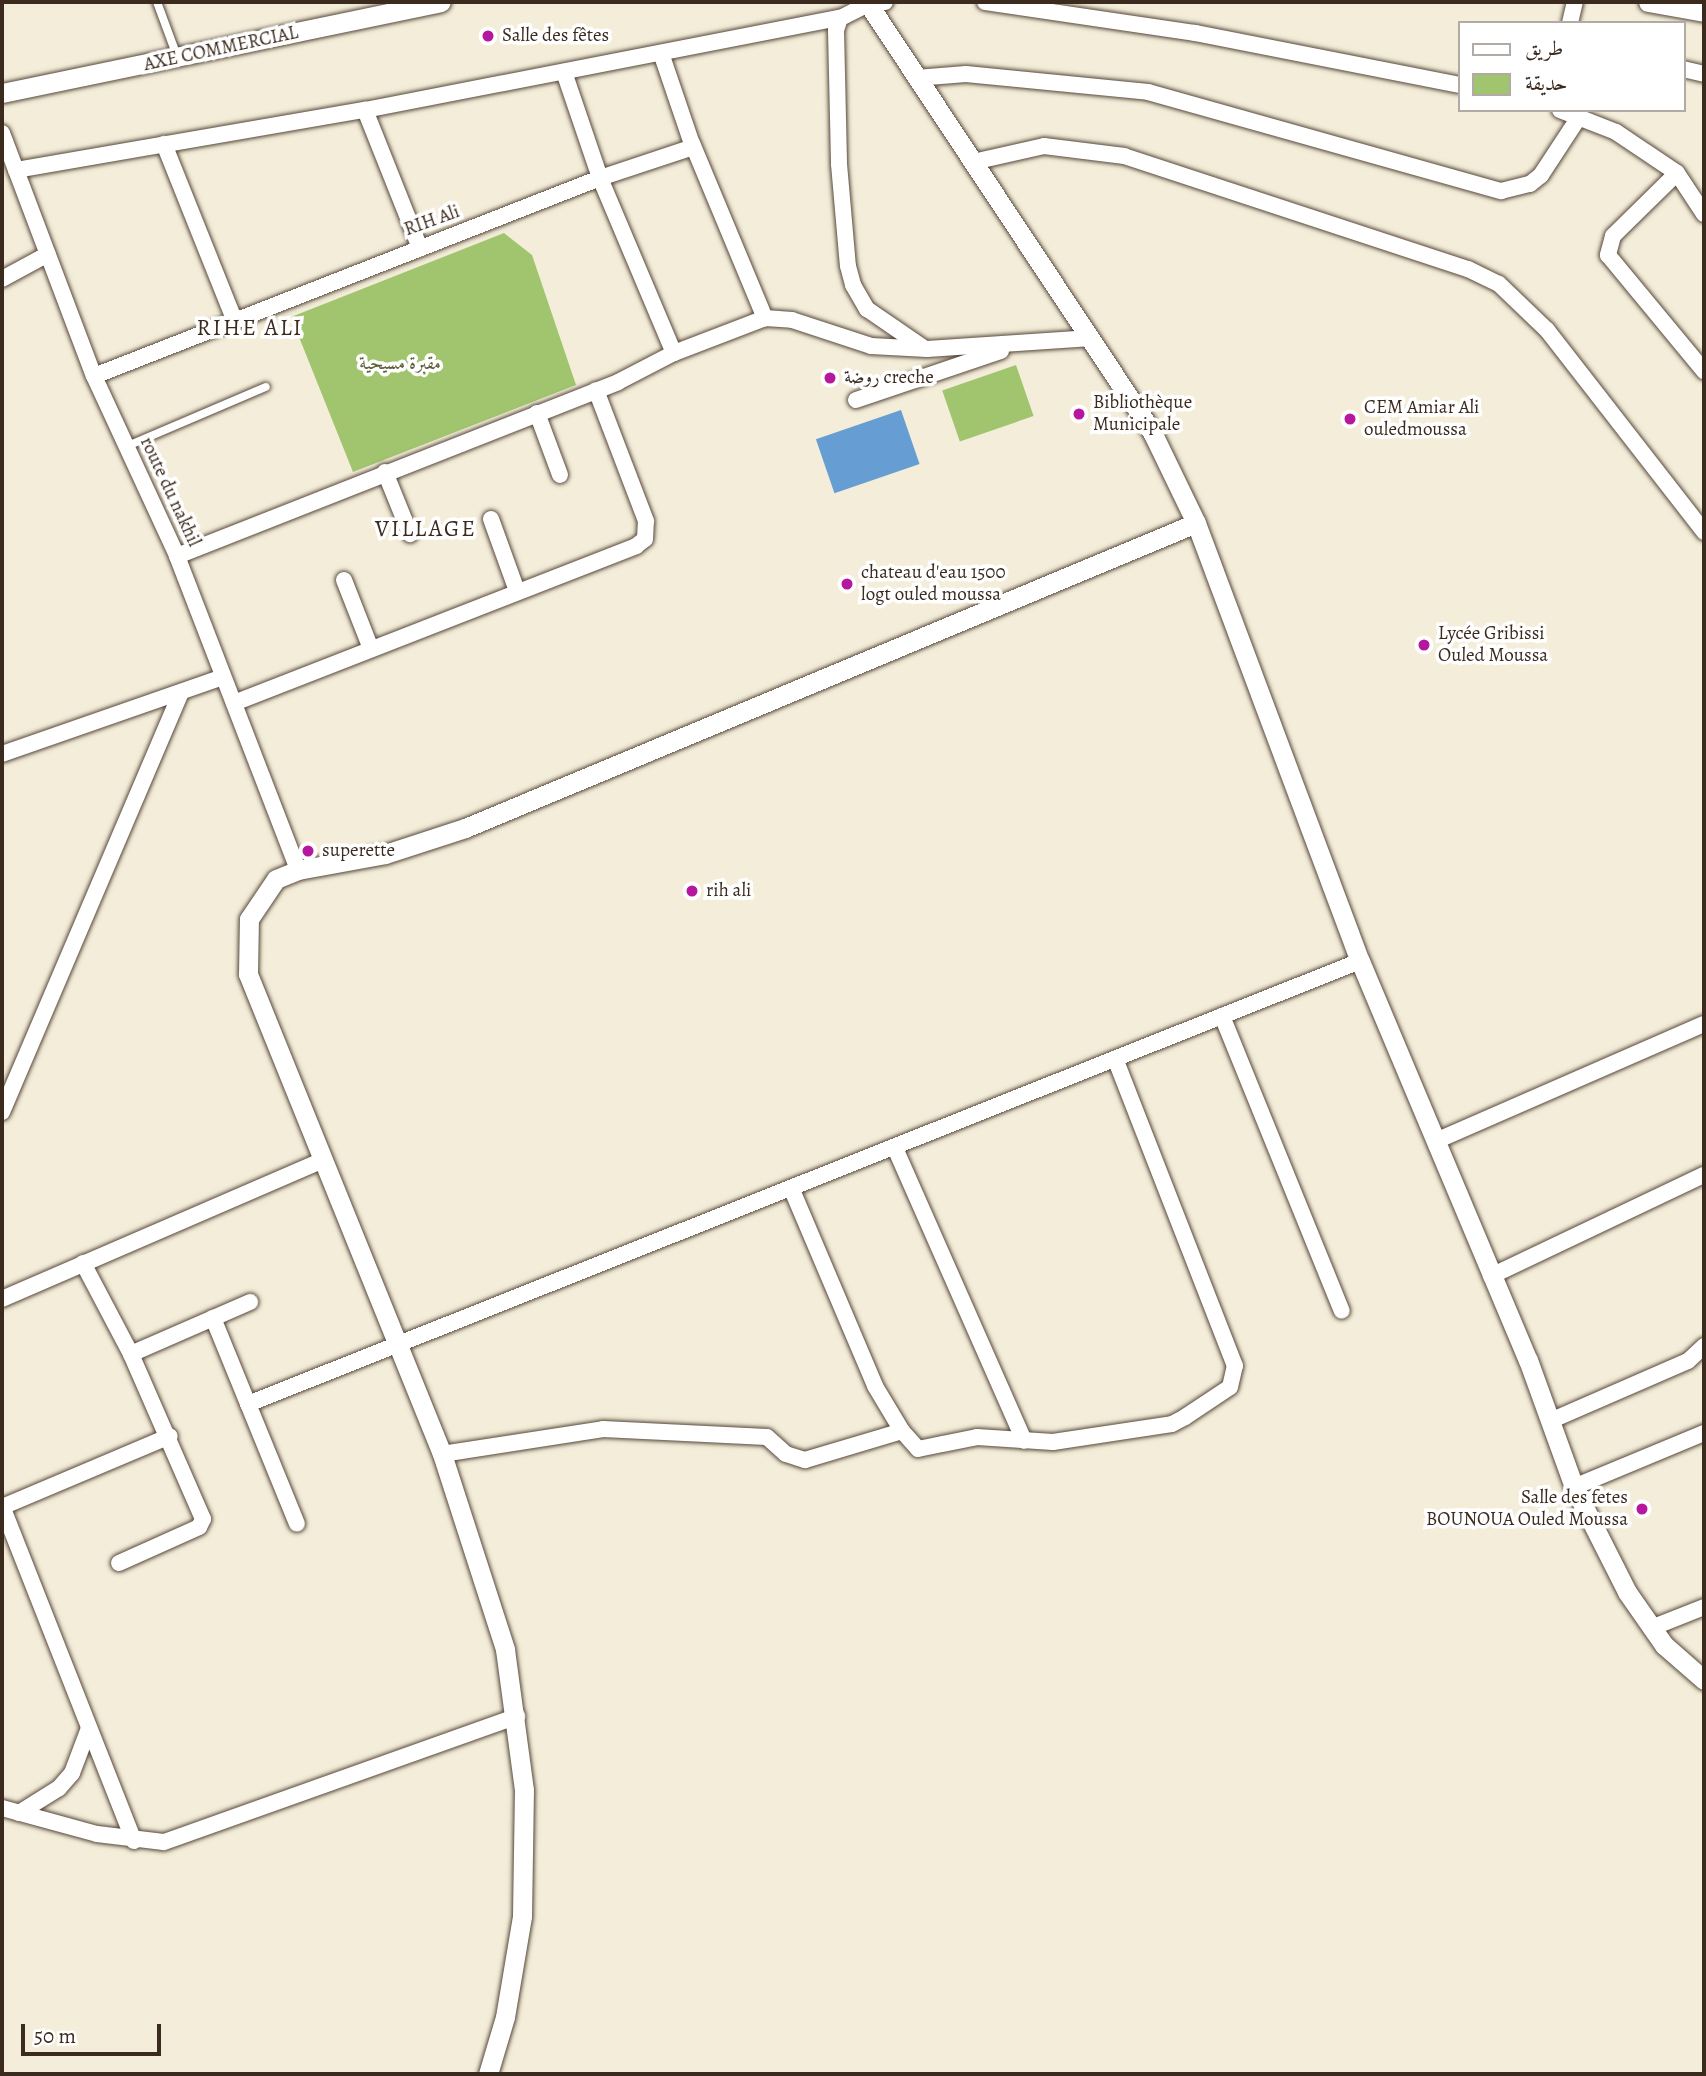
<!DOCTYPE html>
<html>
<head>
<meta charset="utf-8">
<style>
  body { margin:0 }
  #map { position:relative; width:1706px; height:2076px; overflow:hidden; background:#f3edd9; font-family:Alegreya,Amiri,serif }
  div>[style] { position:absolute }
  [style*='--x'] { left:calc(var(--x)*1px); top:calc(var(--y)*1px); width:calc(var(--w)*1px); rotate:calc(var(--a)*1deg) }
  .green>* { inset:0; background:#a1c56f; transform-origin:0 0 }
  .water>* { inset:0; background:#669ed4; transform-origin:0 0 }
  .roads { filter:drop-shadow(0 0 2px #57473a) drop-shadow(0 0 2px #57473a) }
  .service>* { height:8px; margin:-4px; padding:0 4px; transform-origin:4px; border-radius:4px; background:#fff }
  .minor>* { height:16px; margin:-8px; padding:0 8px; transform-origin:8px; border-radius:8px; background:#fff }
  .tertiary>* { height:19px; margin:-9.5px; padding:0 9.5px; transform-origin:9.5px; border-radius:9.5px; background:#fff }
  .dots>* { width:19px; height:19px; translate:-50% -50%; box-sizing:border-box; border:4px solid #fff; border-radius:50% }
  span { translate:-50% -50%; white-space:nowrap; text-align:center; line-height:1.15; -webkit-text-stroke:7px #fff; paint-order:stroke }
  .poi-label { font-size:19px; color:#3b2a1e }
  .left { translate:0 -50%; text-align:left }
  .right { translate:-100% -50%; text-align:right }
  .street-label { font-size:19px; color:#3b2a1e }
  .park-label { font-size:19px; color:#5f603a }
  .quarter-label { font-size:23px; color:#3b2a1e; letter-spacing:2px }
  .frame { position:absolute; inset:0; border:4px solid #3b2a1e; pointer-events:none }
  .legend { position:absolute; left:1458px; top:21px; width:228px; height:91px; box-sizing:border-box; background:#fff; border:2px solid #b1aaa5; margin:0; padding:9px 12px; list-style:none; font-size:21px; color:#3b2a1e }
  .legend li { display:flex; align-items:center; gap:14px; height:35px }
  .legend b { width:35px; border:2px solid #b1aaa5 }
  .scale { position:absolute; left:21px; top:2024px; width:140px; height:32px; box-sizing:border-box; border:4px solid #3b2a1e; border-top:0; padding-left:9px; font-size:21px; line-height:24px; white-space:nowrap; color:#3b2a1e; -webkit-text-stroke:5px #fff; paint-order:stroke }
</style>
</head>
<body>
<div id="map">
  <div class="green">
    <i style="clip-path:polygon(504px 233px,532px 255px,576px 385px,353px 472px,291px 317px)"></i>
    <i style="left:1016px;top:365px;width:54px;height:78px;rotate:71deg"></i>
  </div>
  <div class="water">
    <i style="left:901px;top:410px;width:57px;height:90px;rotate:71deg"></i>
  </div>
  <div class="roads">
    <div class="service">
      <i style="--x:157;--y:2;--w:58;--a:69.7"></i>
      <i style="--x:125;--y:447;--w:153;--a:-23.1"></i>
    </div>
    <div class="minor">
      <i style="--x:885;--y:2;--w:17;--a:173"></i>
      <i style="--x:868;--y:4;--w:31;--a:153"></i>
      <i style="--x:840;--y:18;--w:13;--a:108"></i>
      <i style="--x:836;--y:30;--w:134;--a:88.7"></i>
      <i style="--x:839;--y:164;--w:102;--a:85"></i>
      <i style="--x:848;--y:266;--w:20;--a:75"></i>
      <i style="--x:853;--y:285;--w:28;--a:60"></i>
      <i style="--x:867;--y:309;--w:69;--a:34.4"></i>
      <i style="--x:985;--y:2;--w:212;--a:8.4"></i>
      <i style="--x:1195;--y:33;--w:269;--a:11.1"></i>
      <i style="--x:1570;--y:23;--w:22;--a:-77"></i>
      <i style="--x:1683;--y:69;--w:22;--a:13"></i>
      <i style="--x:564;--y:72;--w:112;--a:71.2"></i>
      <i style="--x:600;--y:178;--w:190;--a:67.1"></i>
      <i style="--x:916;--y:78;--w:50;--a:-4.6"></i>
      <i style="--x:966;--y:74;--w:183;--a:5.6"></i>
      <i style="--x:1148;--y:92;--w:367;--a:15.7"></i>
      <i style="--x:1501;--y:191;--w:30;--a:-14"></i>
      <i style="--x:1530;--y:184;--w:14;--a:-39"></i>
      <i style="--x:1541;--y:175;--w:69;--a:-56.8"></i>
      <i style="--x:365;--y:110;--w:149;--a:68.3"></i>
      <i style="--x:1560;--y:110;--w:60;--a:21.4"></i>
      <i style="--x:1616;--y:132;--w:73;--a:33.9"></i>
      <i style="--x:2;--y:133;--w:260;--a:69.3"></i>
      <i style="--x:94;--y:376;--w:198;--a:65.2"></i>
      <i style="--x:177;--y:556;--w:337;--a:68.9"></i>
      <i style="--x:692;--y:143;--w:190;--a:67.4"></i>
      <i style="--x:164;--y:144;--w:188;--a:68.2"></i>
      <i style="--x:973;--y:162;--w:73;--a:-12.7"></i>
      <i style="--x:1044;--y:146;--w:81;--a:7.1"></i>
      <i style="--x:1124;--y:156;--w:362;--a:18.2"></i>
      <i style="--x:1468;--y:269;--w:34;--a:26"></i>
      <i style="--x:1499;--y:284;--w:66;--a:43.8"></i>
      <i style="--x:1547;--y:330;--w:256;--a:52.1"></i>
      <i style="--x:16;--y:170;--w:354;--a:-9.8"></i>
      <i style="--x:365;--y:110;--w:484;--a:-11"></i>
      <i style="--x:1704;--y:214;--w:49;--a:-123.4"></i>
      <i style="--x:1677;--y:173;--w:90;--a:135.5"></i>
      <i style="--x:1613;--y:236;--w:20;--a:105"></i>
      <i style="--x:1608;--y:255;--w:151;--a:50.4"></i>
      <i style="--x:2;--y:279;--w:52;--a:-28.5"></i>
      <i style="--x:94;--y:376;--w:543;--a:-21.37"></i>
      <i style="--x:600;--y:178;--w:98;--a:-18.4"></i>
      <i style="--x:693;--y:147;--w:99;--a:-108.8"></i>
      <i style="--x:856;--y:400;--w:153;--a:-18.7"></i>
      <i style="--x:537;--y:413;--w:66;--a:69.6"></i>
      <i style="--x:385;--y:472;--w:67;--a:68"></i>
      <i style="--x:491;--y:519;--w:77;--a:70.1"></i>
      <i style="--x:177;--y:556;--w:474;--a:-21.5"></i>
      <i style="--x:618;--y:382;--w:63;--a:-27.4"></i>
      <i style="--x:674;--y:353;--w:97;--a:-21"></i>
      <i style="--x:765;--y:318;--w:27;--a:4"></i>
      <i style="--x:792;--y:320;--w:83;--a:18.2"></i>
      <i style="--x:871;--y:346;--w:56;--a:3.1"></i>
      <i style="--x:927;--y:349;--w:165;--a:-3.8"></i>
      <i style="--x:344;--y:580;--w:74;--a:68.6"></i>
      <i style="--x:234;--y:703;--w:432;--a:-21.3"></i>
      <i style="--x:636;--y:546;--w:11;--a:-38"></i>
      <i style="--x:645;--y:539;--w:18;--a:-87"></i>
      <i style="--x:646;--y:521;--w:140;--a:-110.9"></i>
      <i style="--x:2;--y:754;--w:234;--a:-19.2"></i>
      <i style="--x:1222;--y:1016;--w:318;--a:67.9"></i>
      <i style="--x:2;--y:1112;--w:454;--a:-66.9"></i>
      <i style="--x:1436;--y:1141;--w:292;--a:-23.6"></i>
      <i style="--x:895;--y:1148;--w:320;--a:66.2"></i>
      <i style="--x:792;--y:1190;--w:213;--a:67"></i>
      <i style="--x:875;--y:1386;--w:52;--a:59"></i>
      <i style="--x:83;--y:1263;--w:103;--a:62.2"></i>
      <i style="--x:1491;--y:1276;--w:236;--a:-25.4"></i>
      <i style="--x:2;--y:1299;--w:348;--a:-23.4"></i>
      <i style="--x:213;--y:1318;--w:222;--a:67.8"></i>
      <i style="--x:248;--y:1404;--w:1197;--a:-21.72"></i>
      <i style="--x:1550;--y:1421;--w:150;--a:-23.5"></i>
      <i style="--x:1688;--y:1361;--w:22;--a:-43"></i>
      <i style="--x:442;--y:1454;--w:163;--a:-8.8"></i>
      <i style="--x:603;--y:1429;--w:164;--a:2.8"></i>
      <i style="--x:767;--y:1437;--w:25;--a:42"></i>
      <i style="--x:786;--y:1454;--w:20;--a:18"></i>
      <i style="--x:805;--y:1460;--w:101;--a:-16.6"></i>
      <i style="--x:902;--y:1431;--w:24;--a:48"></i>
      <i style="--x:918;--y:1449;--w:60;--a:-11.5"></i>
      <i style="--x:977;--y:1437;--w:76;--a:3.8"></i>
      <i style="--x:1053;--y:1442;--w:120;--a:-8.6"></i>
      <i style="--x:1172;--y:1424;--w:15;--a:-28"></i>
      <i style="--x:1185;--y:1417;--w:54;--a:-33.7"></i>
      <i style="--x:1230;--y:1387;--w:22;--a:-77"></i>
      <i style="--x:1235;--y:1366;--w:330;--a:-111.3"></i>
      <i style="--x:1574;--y:1487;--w:141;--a:-22.6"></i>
      <i style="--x:2;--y:1506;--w:360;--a:68.5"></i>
      <i style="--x:2;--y:1507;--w:182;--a:-22.9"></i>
      <i style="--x:119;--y:1563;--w:88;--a:-24.2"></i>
      <i style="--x:199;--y:1527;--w:9;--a:-63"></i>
      <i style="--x:203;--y:1519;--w:180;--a:-113.6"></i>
      <i style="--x:131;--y:1354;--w:130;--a:-23.6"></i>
      <i style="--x:1651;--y:1628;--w:57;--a:-21.6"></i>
      <i style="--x:2;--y:1808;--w:98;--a:15.3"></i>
      <i style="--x:97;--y:1834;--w:67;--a:6.8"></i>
      <i style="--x:164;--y:1842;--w:375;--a:-19.6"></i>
      <i style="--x:19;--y:1813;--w:47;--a:-32"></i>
      <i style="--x:59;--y:1788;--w:20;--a:-49"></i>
      <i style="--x:72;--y:1773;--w:48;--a:-69.3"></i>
    </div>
    <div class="tertiary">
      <i style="--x:867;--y:2;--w:516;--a:56.46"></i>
      <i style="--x:1152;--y:432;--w:101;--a:64.2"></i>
      <i style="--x:1196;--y:523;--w:468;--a:69.5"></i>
      <i style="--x:1360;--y:961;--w:433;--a:67.2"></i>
      <i style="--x:1528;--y:1360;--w:135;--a:70.1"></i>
      <i style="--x:1574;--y:1487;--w:118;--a:63.2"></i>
      <i style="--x:1627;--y:1592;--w:65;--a:55.1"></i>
      <i style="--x:1664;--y:1645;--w:53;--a:41.2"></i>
      <i style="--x:1648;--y:2;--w:57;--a:10.1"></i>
      <i style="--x:2;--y:93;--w:448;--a:-11.7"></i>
      <i style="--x:488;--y:2074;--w:59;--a:-73.4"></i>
      <i style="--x:505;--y:2017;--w:102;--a:-80.4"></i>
      <i style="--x:522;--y:1916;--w:126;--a:-89.1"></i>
      <i style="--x:524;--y:1790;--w:142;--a:-97.7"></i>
      <i style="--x:505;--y:1649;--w:205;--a:-107.9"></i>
      <i style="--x:442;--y:1454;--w:518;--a:-112.01"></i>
      <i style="--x:248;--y:974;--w:55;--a:-89"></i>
      <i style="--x:249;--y:919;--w:48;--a:-56"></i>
      <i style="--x:276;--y:879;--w:24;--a:-22"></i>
      <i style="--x:298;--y:870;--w:88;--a:-10.4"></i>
      <i style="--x:385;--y:854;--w:84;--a:-18"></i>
      <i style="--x:465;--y:828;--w:792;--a:-22.65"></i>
    </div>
  </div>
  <div class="dots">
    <i style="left:488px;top:36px;background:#b5179e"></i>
    <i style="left:830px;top:378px;background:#b5179e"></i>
    <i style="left:1079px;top:414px;background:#b5179e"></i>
    <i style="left:1350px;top:419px;background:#b5179e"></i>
    <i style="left:847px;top:584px;background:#b5179e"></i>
    <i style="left:1424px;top:645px;background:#b5179e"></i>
    <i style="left:308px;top:851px;background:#b5179e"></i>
    <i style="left:692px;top:891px;background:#b5179e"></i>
    <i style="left:1642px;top:1509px;background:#b5179e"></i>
  </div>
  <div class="poi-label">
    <span class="left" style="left:502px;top:36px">Salle des fêtes</span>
    <span class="left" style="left:844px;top:378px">روضة creche</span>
    <span class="left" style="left:1093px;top:414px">Bibliothèque<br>Municipale</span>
    <span class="left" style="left:1364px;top:419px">CEM Amiar Ali<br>ouledmoussa</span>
    <span class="left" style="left:861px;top:584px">chateau d'eau 1500<br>logt ouled moussa</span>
    <span class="left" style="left:1438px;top:645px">Lycée Gribissi<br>Ouled Moussa</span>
    <span class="left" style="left:322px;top:851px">superette</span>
    <span class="left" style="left:706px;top:891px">rih ali</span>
    <span class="right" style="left:1628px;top:1509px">Salle des fetes<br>BOUNOUA Ouled Moussa</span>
  </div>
  <div class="street-label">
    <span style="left:221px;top:49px;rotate:-12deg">AXE COMMERCIAL</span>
    <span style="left:432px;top:221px;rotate:-20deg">RIH Ali</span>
    <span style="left:170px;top:492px;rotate:65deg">route du nakhil</span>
  </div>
  <div class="park-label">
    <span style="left:400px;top:364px">مقبرة مسيحية</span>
  </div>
  <div class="quarter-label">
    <span style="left:250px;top:328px">RIHE ALI</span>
    <span style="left:426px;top:529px">VILLAGE</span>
  </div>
  <div class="frame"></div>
  <ul class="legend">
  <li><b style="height:9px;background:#fff"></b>طريق</li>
  <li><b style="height:19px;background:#a1c56f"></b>حديقة</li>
  </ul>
  <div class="scale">50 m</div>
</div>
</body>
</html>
